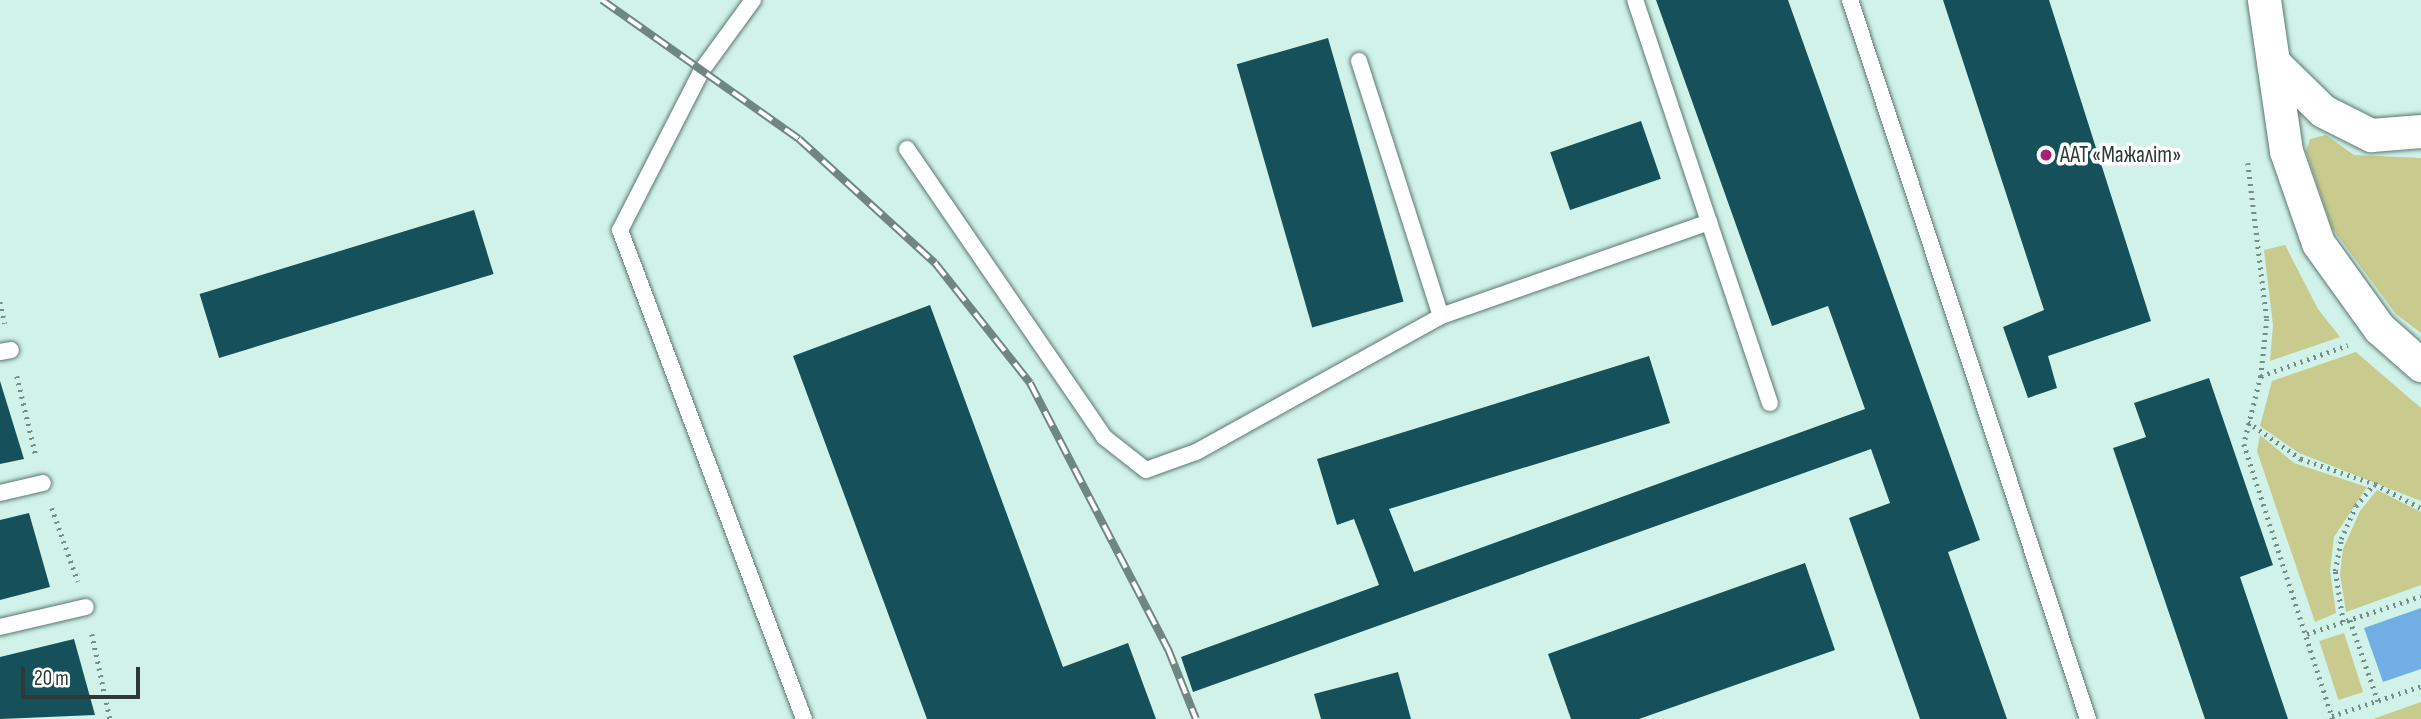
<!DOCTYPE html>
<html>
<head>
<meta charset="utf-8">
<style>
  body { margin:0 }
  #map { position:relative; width:2421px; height:719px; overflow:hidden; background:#d1f2e9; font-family:"Sofia Sans Condensed",sans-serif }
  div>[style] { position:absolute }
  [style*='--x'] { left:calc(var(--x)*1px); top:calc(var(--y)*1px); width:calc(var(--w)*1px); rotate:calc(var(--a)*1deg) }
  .green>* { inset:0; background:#c9ca8d; transform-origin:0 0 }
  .water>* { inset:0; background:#70aee3 }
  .building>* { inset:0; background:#16515b; transform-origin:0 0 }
  .path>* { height:4.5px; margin-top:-2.25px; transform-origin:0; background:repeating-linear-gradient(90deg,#768c86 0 2px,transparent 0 7px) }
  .roads { filter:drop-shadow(0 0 2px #5b7871) drop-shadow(0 0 2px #5b7871) }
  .service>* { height:16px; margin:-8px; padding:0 8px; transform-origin:8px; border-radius:8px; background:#fff }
  .minor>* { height:33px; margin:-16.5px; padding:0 16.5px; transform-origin:16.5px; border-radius:16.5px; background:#fff }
  .rail>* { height:8px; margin-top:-4px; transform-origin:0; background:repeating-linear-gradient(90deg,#fff 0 16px,#708680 0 32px); box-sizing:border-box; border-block:2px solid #708680 }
  .dots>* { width:19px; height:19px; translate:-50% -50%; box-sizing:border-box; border:4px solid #fff; border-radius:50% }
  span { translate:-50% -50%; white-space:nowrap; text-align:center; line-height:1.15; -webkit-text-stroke:7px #fff; paint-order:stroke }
  .poi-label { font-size:23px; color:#2c3935 }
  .left { translate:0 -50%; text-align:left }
  .scale { position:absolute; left:21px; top:667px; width:119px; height:32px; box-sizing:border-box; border:4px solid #2c3935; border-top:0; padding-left:9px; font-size:21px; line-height:24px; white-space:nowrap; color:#2c3935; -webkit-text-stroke:5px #fff; paint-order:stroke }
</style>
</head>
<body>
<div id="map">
  <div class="green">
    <i style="clip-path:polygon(2326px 135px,2354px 155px,2421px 158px,2421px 333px,2396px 314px,2332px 228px,2306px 151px,2310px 139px)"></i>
    <i style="clip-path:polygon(2285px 245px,2318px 309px,2340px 337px,2270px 361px,2273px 325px,2264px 250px)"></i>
    <i style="clip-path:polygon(2356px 352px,2421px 408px,2421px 501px,2299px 453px,2260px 426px,2272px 381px)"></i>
    <i style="clip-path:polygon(2260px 435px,2294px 463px,2367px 487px,2334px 537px,2330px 571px,2336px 613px,2315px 622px,2257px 451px)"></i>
    <i style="clip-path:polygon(2377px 490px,2421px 512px,2421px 585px,2346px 612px,2340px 574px,2343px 549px,2360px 511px)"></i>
    <i style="left:2344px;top:633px;width:62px;height:26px;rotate:72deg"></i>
    <i style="clip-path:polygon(2421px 702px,2421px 719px,2373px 719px)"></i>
  </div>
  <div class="water">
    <i style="clip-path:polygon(2421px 608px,2421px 669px,2383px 682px,2364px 628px)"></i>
  </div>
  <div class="building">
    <i style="clip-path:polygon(1656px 0,1788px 0,1980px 540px,1948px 552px,2007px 719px,1920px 719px,1849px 518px,1890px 503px,1871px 449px,1193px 692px,1181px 657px,1379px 585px,1354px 519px,1337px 525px,1317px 459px,1649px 356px,1670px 423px,1389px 509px,1414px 572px,1865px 409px,1828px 306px,1772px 326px)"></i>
    <i style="clip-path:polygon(1943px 0,2049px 0,2151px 321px,2048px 356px,2057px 388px,2028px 398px,2003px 327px,2044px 310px)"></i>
    <i style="left:1328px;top:38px;width:274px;height:95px;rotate:74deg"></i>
    <i style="left:1641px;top:121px;width:61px;height:96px;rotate:71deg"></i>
    <i style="left:474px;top:210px;width:67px;height:287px;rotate:73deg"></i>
    <i style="clip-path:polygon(930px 305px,1063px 667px,1128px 643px,1156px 719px,927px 719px,793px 356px)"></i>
    <i style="clip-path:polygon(2209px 378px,2273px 565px,2240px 577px,2288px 719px,2205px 719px,2113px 448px,2146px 437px,2134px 403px)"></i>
    <i style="clip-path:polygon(0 381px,24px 459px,0 464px)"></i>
    <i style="clip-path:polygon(29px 513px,50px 587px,0 600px,0 520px)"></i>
    <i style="clip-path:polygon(1805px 563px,1835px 650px,1639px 719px,1571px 719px,1548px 654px)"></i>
    <i style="clip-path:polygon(74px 639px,95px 715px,0 719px,0 657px)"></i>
    <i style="clip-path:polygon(1398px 672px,1411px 719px,1321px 719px,1314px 694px)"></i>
  </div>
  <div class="path">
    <i style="--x:2248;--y:163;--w:157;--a:83.1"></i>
    <i style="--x:2267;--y:319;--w:57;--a:96"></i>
    <i style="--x:2261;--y:376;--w:70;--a:104"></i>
    <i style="--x:2244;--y:444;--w:289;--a:72.1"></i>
    <i style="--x:0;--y:302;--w:22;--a:77"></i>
    <i style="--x:17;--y:376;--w:82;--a:76.6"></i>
    <i style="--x:2261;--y:376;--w:92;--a:-19.6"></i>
    <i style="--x:2248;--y:422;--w:65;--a:34.9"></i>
    <i style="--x:2301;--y:459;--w:78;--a:18.7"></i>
    <i style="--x:2375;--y:484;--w:52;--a:27.6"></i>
    <i style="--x:52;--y:508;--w:78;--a:70.6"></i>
    <i style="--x:2350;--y:620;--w:86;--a:70.9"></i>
    <i style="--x:2343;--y:622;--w:52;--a:-98.9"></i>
    <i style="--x:2335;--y:571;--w:33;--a:-79"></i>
    <i style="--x:2341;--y:539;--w:36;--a:-66"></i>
    <i style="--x:2356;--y:506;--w:28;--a:-51"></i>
    <i style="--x:92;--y:634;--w:87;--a:78"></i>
    <i style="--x:2307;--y:634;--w:120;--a:-18.4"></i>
    <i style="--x:2332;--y:716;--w:94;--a:-18.6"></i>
  </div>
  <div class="roads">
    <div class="service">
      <i style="--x:753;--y:0;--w:87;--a:126.1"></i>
      <i style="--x:702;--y:70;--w:180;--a:117.1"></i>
      <i style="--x:620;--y:230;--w:522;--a:69.38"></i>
      <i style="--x:1850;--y:0;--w:757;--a:71.68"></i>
      <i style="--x:1359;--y:61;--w:268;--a:72.2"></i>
      <i style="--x:907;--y:149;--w:349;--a:55.6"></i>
      <i style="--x:1104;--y:437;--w:53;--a:38.2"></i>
      <i style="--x:1146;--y:470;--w:53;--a:-19.8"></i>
      <i style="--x:1196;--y:452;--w:280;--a:-29"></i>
      <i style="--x:1441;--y:316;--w:284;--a:-19.3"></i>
      <i style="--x:1709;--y:222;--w:234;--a:-108.4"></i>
      <i style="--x:1709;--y:222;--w:191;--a:71.4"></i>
      <i style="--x:0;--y:352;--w:11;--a:-10"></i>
      <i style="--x:0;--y:493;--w:44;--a:-13.1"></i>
      <i style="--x:0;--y:627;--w:88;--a:-13.1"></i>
    </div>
    <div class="minor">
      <i style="--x:2264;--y:0;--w:153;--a:81.7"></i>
      <i style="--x:2286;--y:151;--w:97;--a:70.8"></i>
      <i style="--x:2318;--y:243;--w:105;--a:54.3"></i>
      <i style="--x:2379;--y:328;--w:56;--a:41.4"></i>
      <i style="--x:2273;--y:62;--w:70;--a:44.4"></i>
      <i style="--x:2323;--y:111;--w:54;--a:26.6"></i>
      <i style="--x:2371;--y:135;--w:50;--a:-4.6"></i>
    </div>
  </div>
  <div class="rail">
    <i style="--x:602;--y:0;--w:241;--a:35.2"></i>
    <i style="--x:799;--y:139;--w:184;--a:42.4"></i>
    <i style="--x:935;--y:263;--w:153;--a:51.6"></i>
    <i style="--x:1030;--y:383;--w:300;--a:62.6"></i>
    <i style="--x:1168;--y:649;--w:75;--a:68.2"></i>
  </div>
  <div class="dots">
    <i style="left:2046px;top:155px;background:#a22273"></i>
  </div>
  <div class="poi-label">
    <span class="left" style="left:2060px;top:155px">ААТ «Мажаліт»</span>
  </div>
  <div class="scale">20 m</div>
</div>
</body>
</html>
